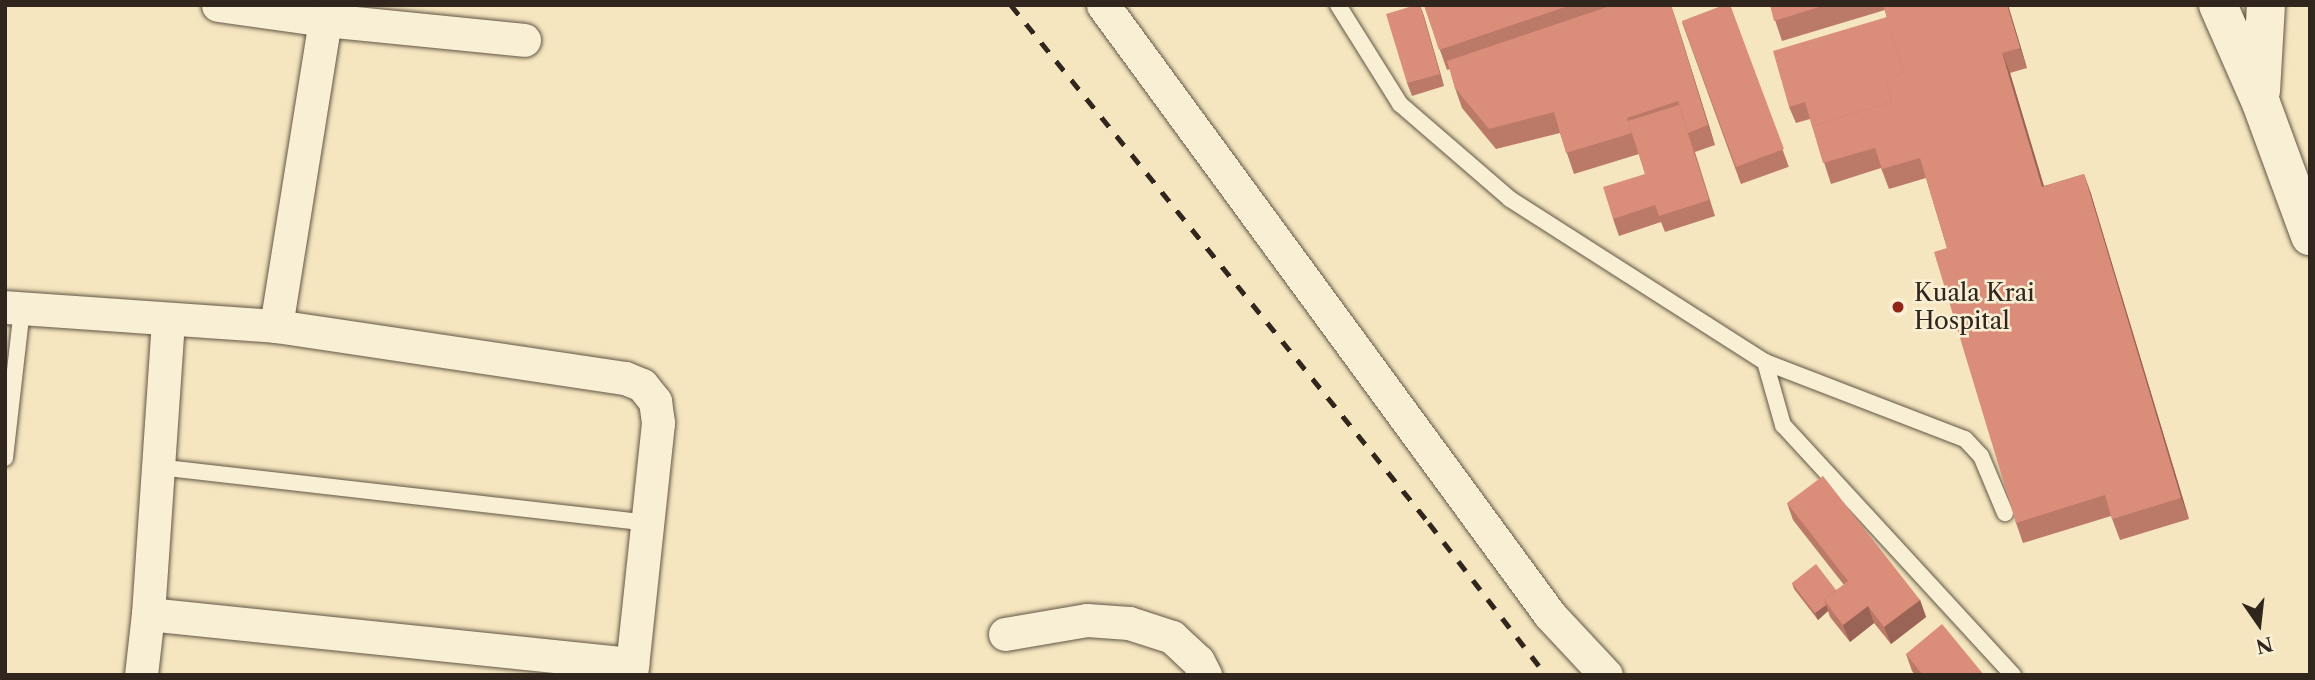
<!DOCTYPE html>
<html>
<head>
<meta charset="utf-8">
<style>
  body { margin:0 }
  #map { position:relative; width:2315px; height:680px; overflow:hidden; background:#f5e6bf; font-family:"Libre Caslon Text",serif }
  div>[style] { position:absolute }
  [style*='--x'] { left:calc(var(--x)*1px); top:calc(var(--y)*1px); width:calc(var(--w)*1px); rotate:calc(var(--a)*1deg) }
  .roads { filter:drop-shadow(0 0 2px #625646) drop-shadow(0 0 2px #625646) }
  .service>* { height:16px; margin:-8px; padding:0 8px; transform-origin:8px; border-radius:8px; background:#f8efd5 }
  .minor>* { height:33px; margin:-16.5px; padding:0 16.5px; transform-origin:16.5px; border-radius:16.5px; background:#f8efd5 }
  .secondary>* { height:38px; margin:-19px; padding:0 19px; transform-origin:19px; border-radius:19px; background:#f8efd5 }
  .rail>* { height:5px; margin-top:-2.5px; transform-origin:0; background:repeating-linear-gradient(90deg,#31261d 0 12px,transparent 0 24px) }
  .wall>* { inset:0; background:#bb7968; transform-origin:0 0 }
  .shaded-wall>* { inset:0; background:#996355 }
  .building>* { inset:0; background:#da8d79 }
  .dots>* { width:19px; height:19px; translate:-50% -50%; box-sizing:border-box; border:4px solid #f8efd5; border-radius:50% }
  span { translate:-50% -50%; white-space:nowrap; text-align:center; line-height:1.15; -webkit-text-stroke:5px #f8efd5; paint-order:stroke }
  .poi-label { font-size:24px; color:#31261d }
  .left { translate:0 -50%; text-align:left }
  .frame { position:absolute; inset:0; border:7px solid #31261d; pointer-events:none }
  .north { position:absolute; left:2224px; top:589px; width:70px; height:70px; -webkit-text-stroke:5px #f8efd5; paint-order:stroke; rotate:166deg; font-size:19px; font-weight:700; line-height:28px; text-align:center; color:#31261d }
  .north::after { content:''; display:block; margin:auto; width:24px; height:32px; background:#31261d; clip-path:polygon(50% 0,100% 100%,50% 72%,0 100%) }
</style>
</head>
<body>
<div id="map">
  <div class="roads">
    <div class="service">
      <i style="--x:1338;--y:5;--w:117;--a:57.9"></i>
      <i style="--x:1400;--y:104;--w:145;--a:40.8"></i>
      <i style="--x:1510;--y:199;--w:303;--a:32.6"></i>
      <i style="--x:1765;--y:362;--w:66;--a:74.1"></i>
      <i style="--x:1783;--y:425;--w:340;--a:47.4"></i>
      <i style="--x:1765;--y:362;--w:214;--a:21.1"></i>
      <i style="--x:1965;--y:439;--w:23;--a:47"></i>
      <i style="--x:1981;--y:456;--w:62;--a:67.2"></i>
      <i style="--x:5;--y:458;--w:150;--a:-83.5"></i>
      <i style="--x:158;--y:467;--w:493;--a:6.5"></i>
    </div>
    <div class="minor">
      <i style="--x:218;--y:5;--w:108;--a:8"></i>
      <i style="--x:325;--y:20;--w:200;--a:5.7"></i>
      <i style="--x:1103;--y:5;--w:756;--a:53.77"></i>
      <i style="--x:1550;--y:615;--w:82;--a:47"></i>
      <i style="--x:5;--y:307;--w:272;--a:4"></i>
      <i style="--x:276;--y:326;--w:353;--a:8.5"></i>
      <i style="--x:625;--y:378;--w:18;--a:22"></i>
      <i style="--x:642;--y:385;--w:21;--a:51"></i>
      <i style="--x:655;--y:401;--w:22;--a:82"></i>
      <i style="--x:658;--y:423;--w:253;--a:96.1"></i>
      <i style="--x:276;--y:326;--w:310;--a:-80.9"></i>
      <i style="--x:148;--y:614;--w:487;--a:5.9"></i>
      <i style="--x:1005;--y:634;--w:83;--a:-9.7"></i>
      <i style="--x:1087;--y:620;--w:42;--a:4.1"></i>
      <i style="--x:1129;--y:623;--w:45;--a:18"></i>
      <i style="--x:1172;--y:637;--w:35;--a:43"></i>
      <i style="--x:1198;--y:661;--w:16;--a:63"></i>
      <i style="--x:141;--y:675;--w:61;--a:-83.5"></i>
      <i style="--x:148;--y:614;--w:294;--a:-86.1"></i>
    </div>
    <div class="secondary">
      <i style="--x:2218;--y:5;--w:107;--a:66.3"></i>
      <i style="--x:2261;--y:103;--w:142;--a:69.8"></i>
      <i style="--x:2261;--y:91;--w:86;--a:-86.7"></i>
    </div>
  </div>
  <div class="rail">
    <i style="--x:1011;--y:5;--w:666;--a:51.1"></i>
    <i style="--x:1429;--y:523;--w:192;--a:52.4"></i>
  </div>
  <div class="wall">
    <i style="clip-path:polygon(1420px 5px,1444px 86px,1412px 96px,1407px 83px)"></i>
    <i style="clip-path:polygon(1424px 5px,1657px 5px,1658px 6px,1671px 5px,1715px 145px,1695px 152px,1715px 216px,1665px 232px,1661px 222px,1619px 236px,1613px 219px,1645px 174px,1639px 154px,1574px 174px,1560px 133px,1496px 149px,1462px 108px,1455px 88px,1450px 69px,1447px 70px)"></i>
    <i style="left:1730px;top:5px;width:172px;height:51px;rotate:70deg"></i>
    <i style="clip-path:polygon(1770px 5px,2008px 5px,2027px 68px,2010px 73px,2044px 186px,2084px 174px,2091px 194px,2189px 519px,2120px 540px,2111px 516px,2023px 543px,2016px 523px,1947px 248px,1926px 178px,1889px 189px,1881px 168px,1831px 184px,1810px 119px,1796px 123px,1789px 107px,1887px 17px,1885px 10px,1782px 41px)"></i>
    <i style="clip-path:polygon(1787px 503px,1920px 600px,1926px 617px,1891px 644px,1874px 623px,1850px 642px,1830px 617px,1828px 611px,1818px 620px,1794px 589px,1792px 583px,1836px 590px,1844px 585px,1793px 520px)"></i>
    <i style="clip-path:polygon(1906px 654px,1984px 675px,1915px 675px,1912px 671px)"></i>
  </div>
  <div class="shaded-wall">
    <i style="clip-path:polygon(1420px 5px,1424px 16px,1444px 86px,1440px 74px)"></i>
    <i style="clip-path:polygon(1671px 5px,1677px 23px,1715px 145px,1708px 125px)"></i>
    <i style="clip-path:polygon(2007px 5px,2008px 5px,2027px 68px,2020px 48px)"></i>
    <i style="clip-path:polygon(2002px 53px,2010px 73px,2050px 207px,2042px 187px)"></i>
    <i style="clip-path:polygon(2084px 174px,2091px 194px,2189px 519px,2181px 498px)"></i>
    <i style="clip-path:polygon(1920px 600px,1926px 617px,1891px 644px,1884px 627px)"></i>
    <i style="clip-path:polygon(1826px 605px,1828px 611px,1818px 620px,1815px 613px)"></i>
    <i style="clip-path:polygon(1868px 606px,1874px 623px,1850px 642px,1843px 625px)"></i>
  </div>
  <div class="building">
    <i style="clip-path:polygon(1416px 5px,1420px 5px,1440px 74px,1407px 83px,1386px 14px)"></i>
    <i style="clip-path:polygon(1424px 5px,1571px 5px,1439px 50px)"></i>
    <i style="clip-path:polygon(1613px 5px,1656px 5px,1656px 7px,1661px 5px,1671px 5px,1708px 125px,1688px 133px,1678px 101px,1627px 118px,1632px 133px,1566px 153px,1554px 112px,1489px 129px,1455px 88px,1447px 61px)"></i>
    <i style="clip-path:polygon(1724px 5px,1730px 5px,1784px 149px,1736px 167px,1682px 21px)"></i>
    <i style="clip-path:polygon(1770px 5px,1826px 5px,1774px 21px)"></i>
    <i style="clip-path:polygon(1883px 5px,2007px 5px,2020px 48px,2002px 53px,2042px 187px,2084px 174px,2181px 498px,2112px 519px,2105px 495px,2016px 523px,1934px 252px,1947px 248px,1920px 158px,1882px 169px,1875px 148px,1823px 163px,1812px 126px,1892px 102px,1886px 79px,1904px 73px)"></i>
    <i style="clip-path:polygon(1887px 17px,1904px 73px,1886px 79px,1892px 102px,1812px 126px,1805px 102px,1789px 107px,1773px 51px)"></i>
    <i style="clip-path:polygon(1679px 105px,1709px 200px,1659px 216px,1655px 205px,1613px 219px,1603px 187px,1645px 174px,1628px 121px)"></i>
    <i style="clip-path:polygon(1823px 476px,1920px 600px,1884px 627px,1868px 606px,1843px 625px,1824px 600px,1848px 581px,1787px 503px)"></i>
    <i style="clip-path:polygon(1816px 564px,1836px 590px,1824px 600px,1826px 605px,1815px 613px,1792px 583px)"></i>
    <i style="clip-path:polygon(1942px 624px,1984px 675px,1923px 675px,1906px 654px)"></i>
  </div>
  <div class="dots">
    <i style="left:1898px;top:307px;background:#8f2418"></i>
  </div>
  <div class="poi-label">
    <span class="left" style="left:1914px;top:307px">Kuala Krai<br>Hospital</span>
  </div>
  <div class="frame"></div>
  <div class="north">N</div>
</div>
</body>
</html>
